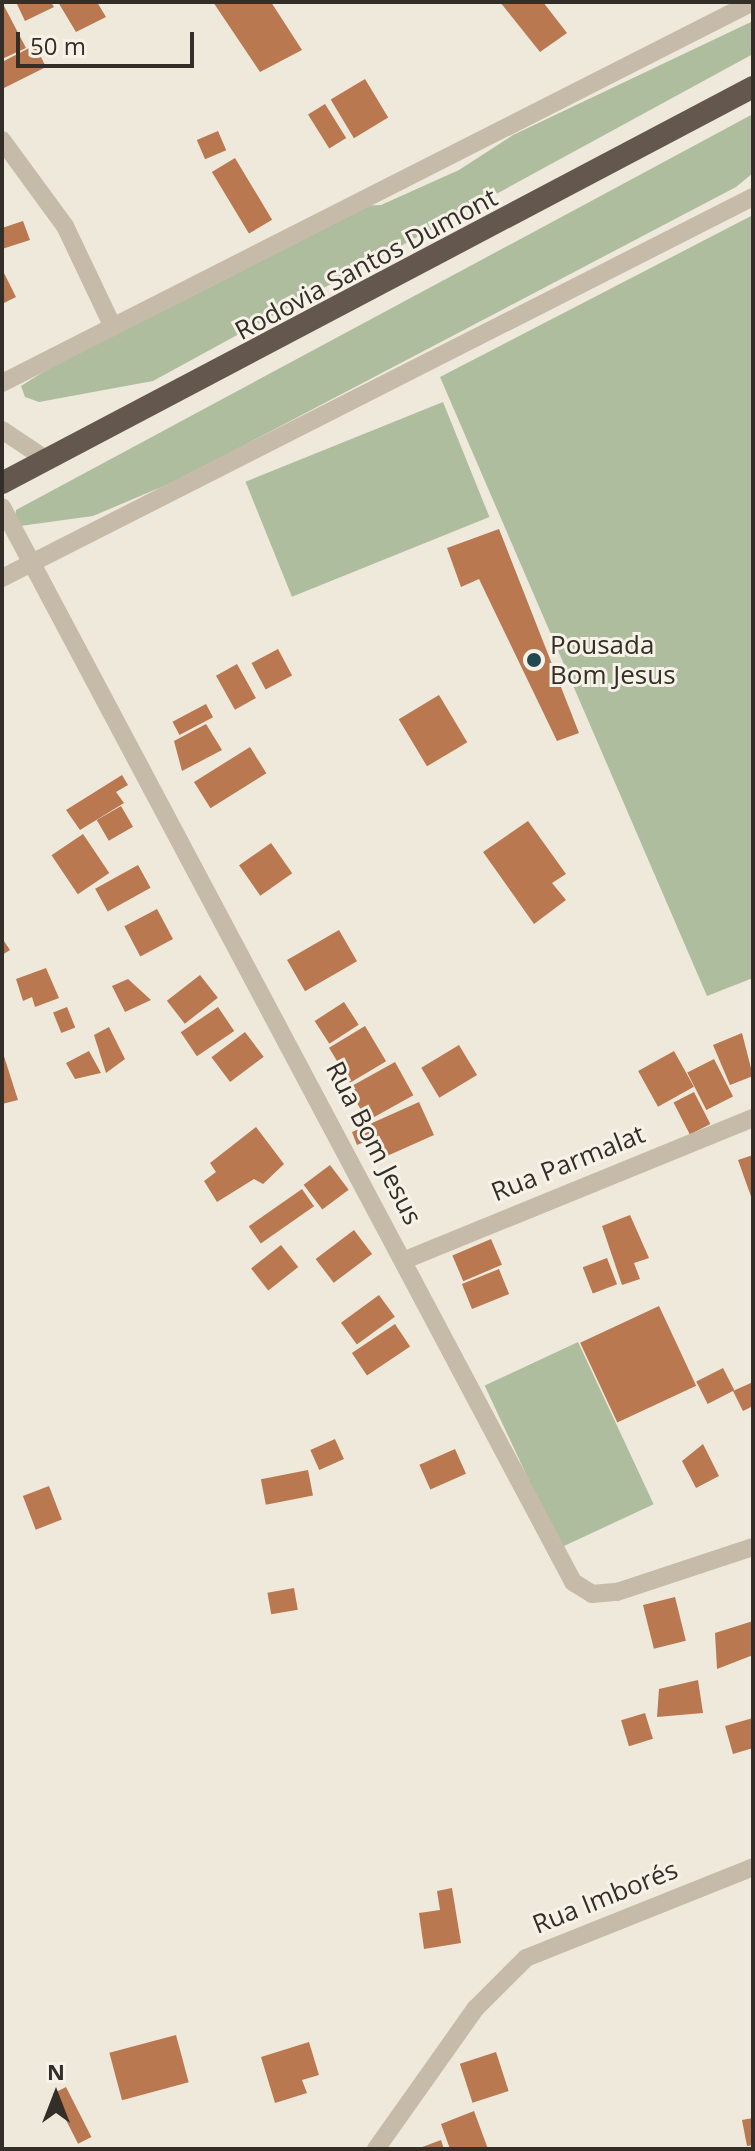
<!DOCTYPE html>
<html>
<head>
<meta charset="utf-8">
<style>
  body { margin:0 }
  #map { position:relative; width:755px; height:2151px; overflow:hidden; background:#efe9dc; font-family:"Open Sans",sans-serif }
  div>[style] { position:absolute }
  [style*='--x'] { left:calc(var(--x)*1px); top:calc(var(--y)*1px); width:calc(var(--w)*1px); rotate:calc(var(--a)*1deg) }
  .green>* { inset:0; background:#aebd9e; transform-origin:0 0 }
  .building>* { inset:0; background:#b97850; transform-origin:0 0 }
  .minor>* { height:18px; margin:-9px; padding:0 9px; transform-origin:9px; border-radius:9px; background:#c6baa9 }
  .trunk>* { height:22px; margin:-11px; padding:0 11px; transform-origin:11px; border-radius:11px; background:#64584e }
  .dots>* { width:22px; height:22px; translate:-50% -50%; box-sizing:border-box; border:4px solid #f7f2e8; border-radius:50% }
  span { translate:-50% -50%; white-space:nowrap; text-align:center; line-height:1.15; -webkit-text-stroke:6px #f7f2e8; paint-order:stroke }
  .street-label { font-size:26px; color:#342e28 }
  .poi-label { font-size:26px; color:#342e28 }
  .left { translate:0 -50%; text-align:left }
  .frame { position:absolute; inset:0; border:4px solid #342e28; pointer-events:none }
  .north { position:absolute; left:16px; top:2055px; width:80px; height:80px; -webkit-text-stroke:6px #f7f2e8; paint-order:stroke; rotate:0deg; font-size:22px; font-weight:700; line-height:32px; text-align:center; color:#342e28 }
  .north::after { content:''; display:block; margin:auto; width:28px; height:36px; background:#342e28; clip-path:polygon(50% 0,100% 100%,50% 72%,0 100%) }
  .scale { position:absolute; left:16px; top:32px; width:178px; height:36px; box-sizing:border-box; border:4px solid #342e28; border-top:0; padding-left:10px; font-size:24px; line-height:28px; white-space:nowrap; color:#342e28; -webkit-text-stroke:6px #f7f2e8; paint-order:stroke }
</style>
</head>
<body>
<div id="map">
  <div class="green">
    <i style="clip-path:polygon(753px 21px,753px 54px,153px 381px,39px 402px,25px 397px,21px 386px,105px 333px,359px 206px,381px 205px,459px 170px,513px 135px)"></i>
    <i style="clip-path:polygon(753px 114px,753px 173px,736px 187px,178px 480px,93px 516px,20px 526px,15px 518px,16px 510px)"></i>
    <i style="clip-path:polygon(753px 215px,753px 978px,707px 996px,440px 377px)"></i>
    <i style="left:443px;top:402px;width:124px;height:213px;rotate:68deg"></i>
    <i style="left:578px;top:1342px;width:179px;height:103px;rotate:65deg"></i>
  </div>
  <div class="building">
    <i style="clip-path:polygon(2px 2px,26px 48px,2px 59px)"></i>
    <i style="clip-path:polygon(16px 2px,51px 2px,54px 7px,25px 21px)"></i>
    <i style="clip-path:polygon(58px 2px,97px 2px,106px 17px,76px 32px)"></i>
    <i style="clip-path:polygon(213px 2px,271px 2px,302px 50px,260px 72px)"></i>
    <i style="clip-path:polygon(500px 2px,543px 2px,567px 33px,540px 52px)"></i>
    <i style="clip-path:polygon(35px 45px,46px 67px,2px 89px,2px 62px)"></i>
    <i style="left:365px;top:79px;width:45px;height:40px;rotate:59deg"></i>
    <i style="left:325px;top:104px;width:40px;height:20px;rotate:58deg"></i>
    <i style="left:218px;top:131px;width:21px;height:23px;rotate:67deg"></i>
    <i style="left:235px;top:158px;width:72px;height:27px;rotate:59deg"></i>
    <i style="clip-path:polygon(23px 221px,30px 240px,2px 249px,2px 228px)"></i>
    <i style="clip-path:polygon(2px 269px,16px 297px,2px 304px)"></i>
    <i style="clip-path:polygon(499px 529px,579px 733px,557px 741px,479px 579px,461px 587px,447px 548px)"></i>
    <i style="left:278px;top:649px;width:30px;height:30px;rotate:62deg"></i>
    <i style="left:237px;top:664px;width:39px;height:24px;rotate:61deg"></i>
    <i style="left:439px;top:695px;width:55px;height:47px;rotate:59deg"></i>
    <i style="left:206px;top:704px;width:15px;height:38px;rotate:62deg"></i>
    <i style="clip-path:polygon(206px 724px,222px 750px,182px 771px,174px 741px)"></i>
    <i style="left:250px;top:747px;width:31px;height:66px;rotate:58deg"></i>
    <i style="clip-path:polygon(122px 775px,128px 785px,116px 792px,124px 803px,80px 830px,66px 810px)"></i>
    <i style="left:121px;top:806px;width:24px;height:28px;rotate:60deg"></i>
    <i style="clip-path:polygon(528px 821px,566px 874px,552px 883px,566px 900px,534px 924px,483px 852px)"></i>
    <i style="left:83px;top:834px;width:47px;height:38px;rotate:56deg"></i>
    <i style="left:271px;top:843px;width:37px;height:39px;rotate:55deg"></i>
    <i style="left:138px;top:865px;width:26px;height:49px;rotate:61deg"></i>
    <i style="left:157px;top:909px;width:34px;height:37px;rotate:62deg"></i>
    <i style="left:339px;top:930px;width:36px;height:60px;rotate:60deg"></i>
    <i style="clip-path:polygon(2px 938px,10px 950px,2px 955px)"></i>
    <i style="clip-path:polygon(46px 968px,59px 998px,35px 1007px,32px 997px,23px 1001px,16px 979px)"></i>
    <i style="left:200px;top:975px;width:29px;height:42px;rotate:52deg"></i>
    <i style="clip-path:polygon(128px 979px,151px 1000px,125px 1012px,112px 986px)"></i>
    <i style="left:344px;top:1002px;width:27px;height:35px;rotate:57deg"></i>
    <i style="left:67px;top:1007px;width:22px;height:15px;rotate:68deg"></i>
    <i style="left:218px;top:1007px;width:29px;height:45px;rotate:56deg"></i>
    <i style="left:365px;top:1026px;width:41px;height:42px;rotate:59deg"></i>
    <i style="clip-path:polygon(109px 1027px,125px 1059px,106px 1073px,94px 1035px)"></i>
    <i style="left:245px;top:1032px;width:31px;height:42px;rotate:53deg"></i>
    <i style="clip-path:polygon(742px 1033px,753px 1076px,730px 1085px,713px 1045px)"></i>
    <i style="left:459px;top:1045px;width:35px;height:44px;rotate:59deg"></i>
    <i style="clip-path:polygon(2px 1050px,18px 1100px,2px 1104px)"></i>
    <i style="clip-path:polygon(89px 1051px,101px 1073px,75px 1079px,66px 1063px)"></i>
    <i style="left:674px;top:1051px;width:41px;height:41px;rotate:61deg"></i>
    <i style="left:714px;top:1059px;width:42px;height:30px;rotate:63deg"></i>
    <i style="left:395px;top:1062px;width:38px;height:53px;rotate:61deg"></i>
    <i style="left:694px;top:1092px;width:36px;height:23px;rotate:63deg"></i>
    <i style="clip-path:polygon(419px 1102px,434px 1135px,387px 1156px,378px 1136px,357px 1145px,352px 1132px)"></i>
    <i style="clip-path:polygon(256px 1127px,284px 1164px,263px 1184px,254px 1179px,217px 1202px,204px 1181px,216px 1172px,210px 1163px)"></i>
    <i style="clip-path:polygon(753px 1155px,753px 1202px,738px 1160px)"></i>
    <i style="left:330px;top:1165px;width:31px;height:33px;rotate:53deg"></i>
    <i style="left:302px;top:1189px;width:21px;height:65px;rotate:55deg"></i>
    <i style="clip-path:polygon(630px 1215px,649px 1258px,634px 1263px,640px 1279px,622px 1285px,602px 1226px)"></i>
    <i style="left:354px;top:1230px;width:30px;height:48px;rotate:53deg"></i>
    <i style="left:491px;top:1239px;width:28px;height:42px;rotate:67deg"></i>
    <i style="left:281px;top:1245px;width:28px;height:38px;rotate:52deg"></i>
    <i style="left:607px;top:1258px;width:28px;height:26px;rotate:69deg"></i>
    <i style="left:499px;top:1269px;width:27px;height:40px;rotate:68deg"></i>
    <i style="left:379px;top:1295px;width:27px;height:47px;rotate:54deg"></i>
    <i style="left:659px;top:1306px;width:88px;height:87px;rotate:65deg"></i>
    <i style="left:395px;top:1324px;width:27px;height:52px;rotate:56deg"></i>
    <i style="left:723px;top:1368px;width:25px;height:30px;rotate:63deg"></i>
    <i style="clip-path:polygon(753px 1382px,753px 1406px,743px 1411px,733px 1391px)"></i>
    <i style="left:335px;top:1439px;width:22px;height:27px;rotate:66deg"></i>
    <i style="clip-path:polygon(703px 1444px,719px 1476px,696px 1488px,682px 1461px)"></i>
    <i style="left:455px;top:1449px;width:27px;height:39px;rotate:66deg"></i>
    <i style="left:308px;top:1470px;width:26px;height:48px;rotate:79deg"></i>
    <i style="left:49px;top:1486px;width:36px;height:28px;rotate:69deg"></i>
    <i style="left:294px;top:1588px;width:22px;height:27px;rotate:80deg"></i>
    <i style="left:675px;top:1597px;width:45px;height:33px;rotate:76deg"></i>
    <i style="clip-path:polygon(753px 1621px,753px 1655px,717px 1669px,715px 1633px)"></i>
    <i style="clip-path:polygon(698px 1680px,703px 1713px,657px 1717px,659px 1689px)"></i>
    <i style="left:645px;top:1713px;width:27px;height:25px;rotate:73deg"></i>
    <i style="clip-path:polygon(753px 1718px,753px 1748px,733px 1754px,725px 1726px)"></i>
    <i style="clip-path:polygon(452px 1888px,461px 1943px,424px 1949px,419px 1913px,440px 1910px,437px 1891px)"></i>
    <i style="left:176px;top:2035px;width:49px;height:69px;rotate:75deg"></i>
    <i style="clip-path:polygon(309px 2042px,319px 2075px,302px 2080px,307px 2093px,275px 2103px,261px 2057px)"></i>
    <i style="left:496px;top:2052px;width:41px;height:38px;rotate:72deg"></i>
    <i style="left:66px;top:2087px;width:56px;height:15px;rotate:63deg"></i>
    <i style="clip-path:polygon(474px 2111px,488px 2149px,450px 2149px,441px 2124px)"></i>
    <i style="clip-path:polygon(753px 2118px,753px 2145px,747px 2146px,742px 2120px)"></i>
    <i style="clip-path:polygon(441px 2140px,444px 2149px,417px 2149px)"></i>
  </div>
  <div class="minor">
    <i style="--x:2;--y:140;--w:107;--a:53.8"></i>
    <i style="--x:65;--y:226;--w:112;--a:64.6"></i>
    <i style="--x:2;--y:383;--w:842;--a:-26.9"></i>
    <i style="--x:2;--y:430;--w:54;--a:33.7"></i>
    <i style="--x:2;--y:507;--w:1217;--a:62.02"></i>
    <i style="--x:573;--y:1582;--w:22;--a:32"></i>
    <i style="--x:592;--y:1594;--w:25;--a:-5"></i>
    <i style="--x:617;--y:1592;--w:143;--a:-18.3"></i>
    <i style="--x:2;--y:578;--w:842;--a:-26.9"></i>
    <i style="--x:405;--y:1260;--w:376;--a:-22.2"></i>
    <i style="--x:376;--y:2149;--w:173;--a:-54.7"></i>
    <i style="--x:476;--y:2008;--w:71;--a:-45"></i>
    <i style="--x:526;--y:1958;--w:245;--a:-21.8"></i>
  </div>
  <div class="trunk">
    <i style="--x:2;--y:483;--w:849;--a:-27.8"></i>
  </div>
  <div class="dots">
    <i style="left:534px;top:660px;background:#224851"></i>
  </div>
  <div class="street-label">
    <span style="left:366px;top:264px;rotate:-28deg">Rodovia Santos Dumont</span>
    <span style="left:374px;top:1143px;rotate:63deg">Rua Bom Jesus</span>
    <span style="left:568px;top:1163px;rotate:-22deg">Rua Parmalat</span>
    <span style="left:605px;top:1897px;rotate:-22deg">Rua Imborés</span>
  </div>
  <div class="poi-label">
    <span class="left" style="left:550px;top:660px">Pousada<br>Bom Jesus</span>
  </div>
  <div class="frame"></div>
  <div class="north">N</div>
  <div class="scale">50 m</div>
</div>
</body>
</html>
